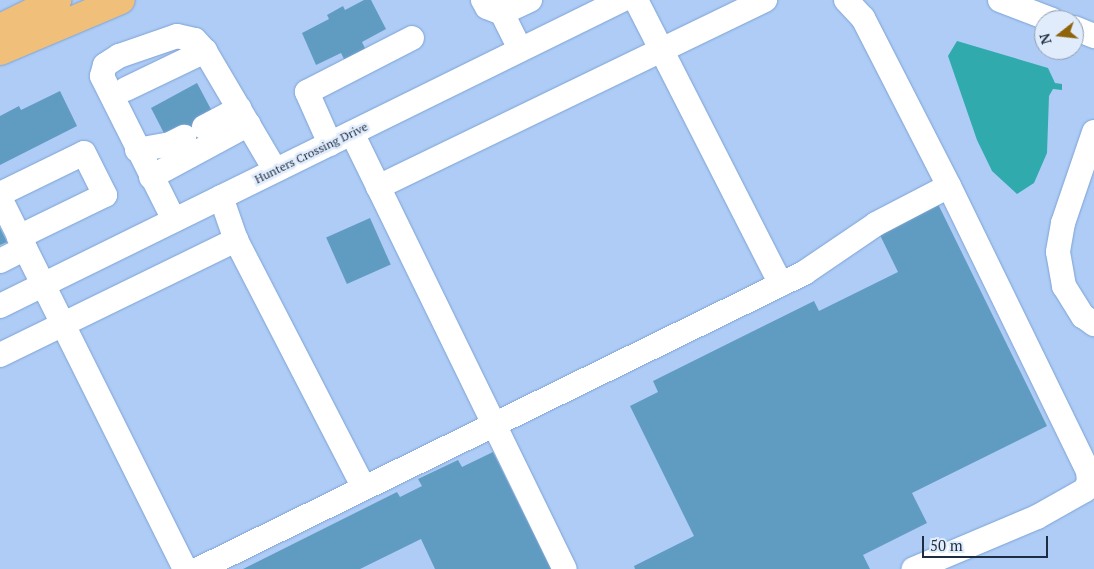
<!DOCTYPE html>
<html>
<head>
<meta charset="utf-8">
<style>
  body { margin:0 }
  #map { position:relative; width:1094px; height:569px; overflow:hidden; background:#aeccf6; font-family:"PT Serif",serif }
  div>[style] { position:absolute }
  [style*='--x'] { left:calc(var(--x)*1px); top:calc(var(--y)*1px); width:calc(var(--w)*1px); rotate:calc(var(--a)*1deg) }
  .water>* { inset:0; background:#30aaac }
  .building>* { inset:0; background:#609cc1; transform-origin:0 0 }
  .roads { filter:drop-shadow(0 0 1px #7fa3d4) drop-shadow(0 0 1px #7fa3d4) }
  .minor>* { height:24px; margin:-12px; padding:0 12px; transform-origin:12px; border-radius:12px; background:#fff }
  .highway>* { height:28px; margin:-14px; padding:0 14px; transform-origin:14px; border-radius:14px; background:#f0c07a }
  span { translate:-50% -50%; white-space:nowrap; text-align:center; line-height:1.15; -webkit-text-stroke:5px #e0ecfc; paint-order:stroke }
  .street-label { font-size:12px; color:#1e2d41 }
  .north { position:absolute; left:1034px; top:10px; width:50px; height:50px; box-sizing:border-box; background:#e0ecfc; border:1px solid #92a0b1; border-radius:50%; rotate:254deg; font-size:14px; font-weight:700; line-height:20px; text-align:center; color:#1e2d41 }
  .north::after { content:''; display:block; margin:auto; width:18px; height:22px; background:#8f630b; clip-path:polygon(50% 0,100% 100%,50% 72%,0 100%) }
  .scale { position:absolute; left:922px; top:536px; width:126px; height:22px; box-sizing:border-box; border:2px solid #1e2d41; border-top:0; padding-left:6px; font-size:15px; line-height:18px; white-space:nowrap; color:#1e2d41; -webkit-text-stroke:4px #e0ecfc; paint-order:stroke }
</style>
</head>
<body>
<div id="map">
  <div class="water">
    <i style="clip-path:polygon(957px 41px,1048px 68px,1055px 83px,1062px 84px,1062px 90px,1053px 89px,1049px 96px,1047px 153px,1034px 183px,1017px 194px,992px 171px,977px 140px,948px 56px)"></i>
  </div>
  <div class="building">
    <i style="clip-path:polygon(364px 0,371px 0,386px 29px,362px 42px,375px 69px,354px 79px,341px 53px,316px 65px,302px 33px,329px 19px,327px 15px,343px 6px,345px 10px)"></i>
    <i style="clip-path:polygon(197px 83px,214px 115px,210px 138px,190px 149px,167px 139px,151px 108px)"></i>
    <i style="clip-path:polygon(60px 91px,77px 126px,0 165px,0 116px,19px 106px,21px 110px)"></i>
    <i style="clip-path:polygon(937px 202px,1047px 426px,912px 493px,927px 523px,863px 555px,870px 569px,635px 569px,634px 566px,694px 536px,630px 406px,658px 392px,653px 381px,814px 301px,819px 311px,898px 272px,878px 231px)"></i>
    <i style="left:370px;top:218px;width:51px;height:48px;rotate:66deg"></i>
    <i style="clip-path:polygon(0 228px,7px 242px,0 245px)"></i>
    <i style="clip-path:polygon(493px 452px,551px 569px,435px 569px,421px 539px,360px 569px,243px 569px,397px 492px,400px 497px,422px 486px,418px 479px,458px 460px,462px 467px)"></i>
  </div>
  <div class="roads">
    <div class="minor">
      <i style="--x:483;--y:0;--w:8;--a:60"></i>
      <i style="--x:487;--y:7;--w:16;--a:22"></i>
      <i style="--x:502;--y:13;--w:40;--a:63.4"></i>
      <i style="--x:636;--y:0;--w:319;--a:63"></i>
      <i style="--x:846;--y:0;--w:25;--a:47"></i>
      <i style="--x:863;--y:18;--w:189;--a:62.9"></i>
      <i style="--x:949;--y:186;--w:317;--a:64"></i>
      <i style="--x:1088;--y:471;--w:11;--a:85"></i>
      <i style="--x:1089;--y:482;--w:9;--a:117"></i>
      <i style="--x:1085;--y:490;--w:55;--a:150.6"></i>
      <i style="--x:1037;--y:517;--w:134;--a:157.1"></i>
      <i style="--x:1000;--y:0;--w:56;--a:21"></i>
      <i style="--x:502;--y:13;--w:31;--a:-25"></i>
      <i style="--x:1074;--y:28;--w:22;--a:22"></i>
      <i style="--x:126;--y:89;--w:88;--a:-25.7"></i>
      <i style="--x:205;--y:51;--w:138;--a:59.5"></i>
      <i style="--x:204;--y:127;--w:40;--a:-28"></i>
      <i style="--x:1094;--y:132;--w:96;--a:108.8"></i>
      <i style="--x:1063;--y:223;--w:29;--a:100"></i>
      <i style="--x:1058;--y:252;--w:35;--a:80"></i>
      <i style="--x:1064;--y:286;--w:36;--a:58"></i>
      <i style="--x:1083;--y:316;--w:14;--a:36"></i>
      <i style="--x:352;--y:133;--w:485;--a:64"></i>
      <i style="--x:330;--y:144;--w:57;--a:-113.9"></i>
      <i style="--x:307;--y:92;--w:118;--a:-27.2"></i>
      <i style="--x:137;--y:150;--w:34;--a:-10"></i>
      <i style="--x:170;--y:144;--w:16;--a:-27"></i>
      <i style="--x:151;--y:177;--w:111;--a:-28.4"></i>
      <i style="--x:378;--y:187;--w:430;--a:-25.8"></i>
      <i style="--x:0;--y:194;--w:93;--a:-26"></i>
      <i style="--x:84;--y:153;--w:47;--a:63.4"></i>
      <i style="--x:105;--y:195;--w:96;--a:154"></i>
      <i style="--x:221;--y:197;--w:46;--a:70.8"></i>
      <i style="--x:236;--y:240;--w:279;--a:62.7"></i>
      <i style="--x:0;--y:198;--w:415;--a:63.5"></i>
      <i style="--x:174;--y:220;--w:161;--a:-116.6"></i>
      <i style="--x:102;--y:76;--w:11;--a:-75"></i>
      <i style="--x:105;--y:65;--w:17;--a:-33"></i>
      <i style="--x:119;--y:56;--w:61;--a:-19"></i>
      <i style="--x:177;--y:36;--w:18;--a:13"></i>
      <i style="--x:195;--y:40;--w:15;--a:48"></i>
      <i style="--x:0;--y:261;--w:28;--a:-27"></i>
      <i style="--x:0;--y:306;--w:693;--a:-26.2"></i>
      <i style="--x:0;--y:355;--w:263;--a:-26"></i>
      <i style="--x:199;--y:569;--w:674;--a:-26.07"></i>
      <i style="--x:804;--y:273;--w:87;--a:-34.2"></i>
      <i style="--x:876;--y:224;--w:82;--a:-27.5"></i>
    </div>
    <div class="highway">
      <i style="--x:0;--y:28;--w:64;--a:-26.2"></i>
      <i style="--x:0;--y:51;--w:131;--a:-22.9"></i>
    </div>
  </div>
  <div class="street-label">
    <span style="left:311px;top:153px;rotate:-26deg">Hunters Crossing Drive</span>
  </div>
  <div class="north">N</div>
  <div class="scale">50 m</div>
</div>
</body>
</html>
